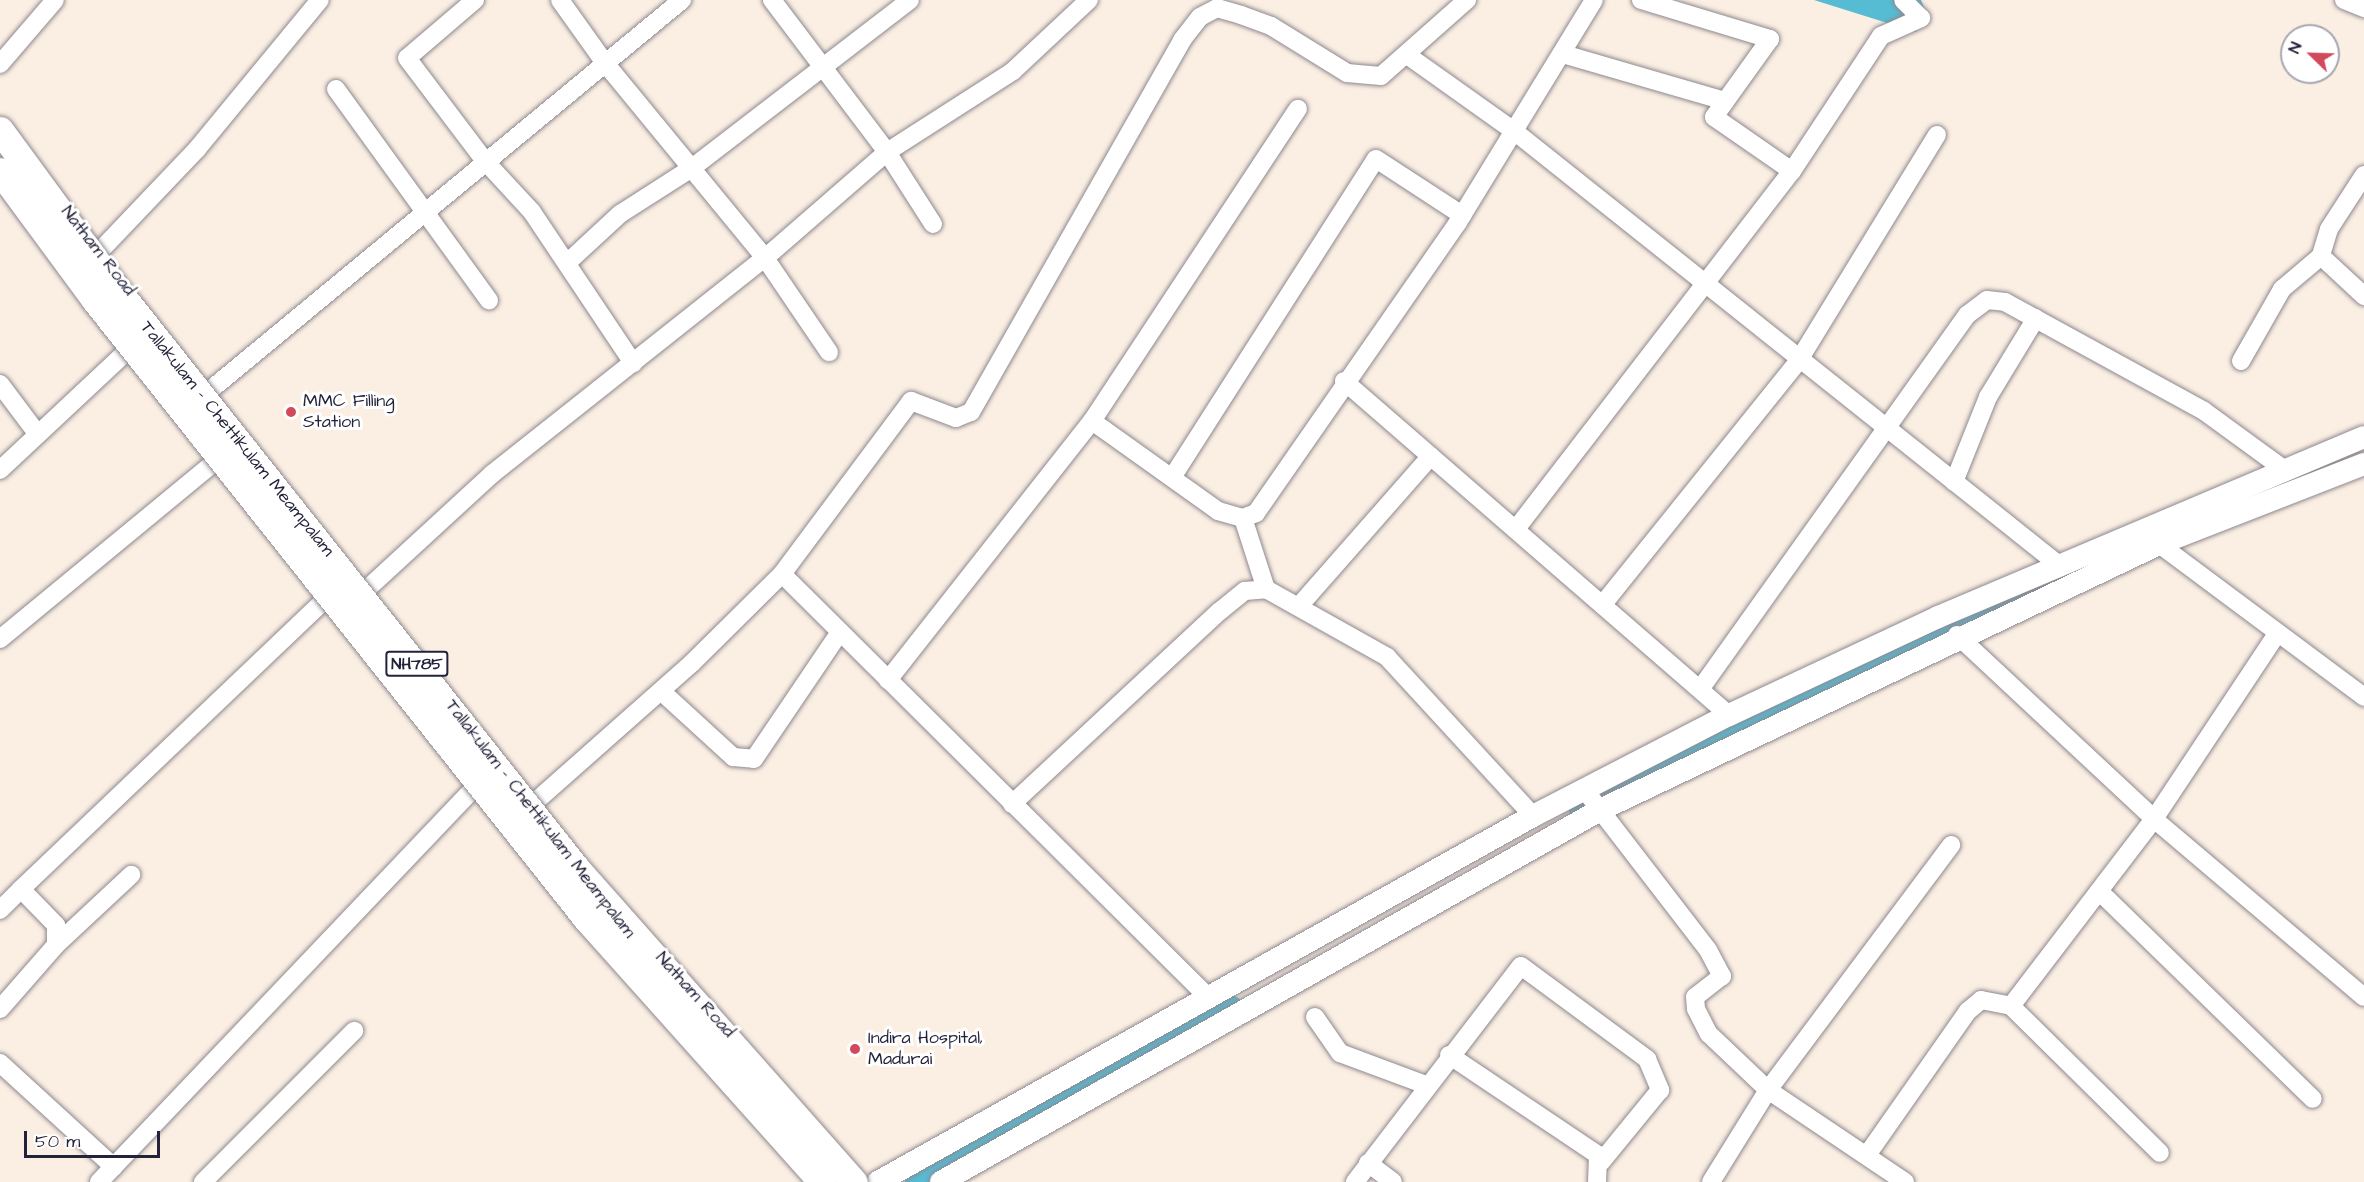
<!DOCTYPE html>
<html>
<head>
<meta charset="utf-8">
<style>
  body { margin:0 }
  #map { position:relative; width:2364px; height:1182px; overflow:hidden; background:#fbefe3; font-family:"Architects Daughter",sans-serif }
  div>[style] { position:absolute }
  [style*='--x'] { left:calc(var(--x)*1px); top:calc(var(--y)*1px); width:calc(var(--w)*1px); rotate:calc(var(--a)*1deg) }
  .water>* { inset:0; background:#56bcd4 }
  .canal>* { height:20px; margin:-10px; padding:0 10px; transform-origin:10px; border-radius:10px; background:#56bcd4 }
  .roads { filter:drop-shadow(0 0 2px #8e888f) drop-shadow(0 0 2px #8e888f) }
  .minor>* { height:18px; margin:-9px; padding:0 9px; transform-origin:9px; border-radius:9px; background:#fff }
  .major>* { height:22px; margin:-11px; padding:0 11px; transform-origin:11px; border-radius:11px; background:#fff }
  .bridges { filter:drop-shadow(0 0 2px #8e888f) drop-shadow(0 0 2px #8e888f) }
  .highway-bridge>* { height:27px; margin:-13.5px; padding:0 13.5px; transform-origin:13.5px; border-radius:13.5px; background:#fff }
  .dots>* { width:16px; height:16px; translate:-50% -50%; box-sizing:border-box; border:3px solid #fff; border-radius:50% }
  span { translate:-50% -50%; white-space:nowrap; text-align:center; line-height:1.15; -webkit-text-stroke:6px #fff; paint-order:stroke }
  .shield-label span { padding:2px 4px; background:#fff; border:2px solid; border-radius:4px; -webkit-text-stroke-width:0 }
  .shield-label { font-size:16px; color:#22223b; font-weight:700 }
  .street-label { font-size:18px; color:#22223b }
  .poi-label { font-size:18px; color:#22223b }
  .left { translate:0 -50%; text-align:left }
  .north { position:absolute; left:2280px; top:24px; width:60px; height:60px; box-sizing:border-box; background:#fff; border:2px solid #a7a7b1; border-radius:50%; rotate:293deg; font-size:16px; font-weight:700; line-height:24px; text-align:center; color:#22223b }
  .north::after { content:''; display:block; margin:auto; width:21px; height:27px; background:#d1495b; clip-path:polygon(50% 0,100% 100%,50% 72%,0 100%) }
  .scale { position:absolute; left:24px; top:1131px; width:136px; height:27px; box-sizing:border-box; border:3px solid #22223b; border-top:0; padding-left:8px; font-size:18px; line-height:21px; white-space:nowrap; color:#22223b; -webkit-text-stroke:4px #fff; paint-order:stroke }
</style>
</head>
<body>
<div id="map">
  <div class="water">
    <i style="clip-path:polygon(1814px 0,1921px 0,1924px 8px,1916px 32px)"></i>
  </div>
  <div class="canal">
    <i style="--x:1579;--y:810;--w:301;--a:-26.7"></i>
    <i style="--x:1848;--y:675;--w:269;--a:-24.4"></i>
    <i style="--x:915;--y:1182;--w:126;--a:-31"></i>
    <i style="--x:1023;--y:1117;--w:237;--a:-28"></i>
  </div>
  <div class="roads">
    <div class="minor">
      <i style="--x:475;--y:0;--w:89;--a:139.5"></i>
      <i style="--x:407;--y:58;--w:129;--a:52.9"></i>
      <i style="--x:485;--y:161;--w:69;--a:47.3"></i>
      <i style="--x:532;--y:212;--w:182;--a:56.2"></i>
      <i style="--x:560;--y:0;--w:77;--a:54.5"></i>
      <i style="--x:605;--y:63;--w:252;--a:50.6"></i>
      <i style="--x:765;--y:258;--w:114;--a:55.8"></i>
      <i style="--x:1641;--y:0;--w:135;--a:16.8"></i>
      <i style="--x:1770;--y:39;--w:96;--a:125.7"></i>
      <i style="--x:1714;--y:117;--w:95;--a:34.7"></i>
      <i style="--x:2344;--y:0;--w:22;--a:22"></i>
      <i style="--x:1563;--y:54;--w:169;--a:16.2"></i>
      <i style="--x:1407;--y:55;--w:131;--a:35.4"></i>
      <i style="--x:1514;--y:131;--w:697;--a:38.53"></i>
      <i style="--x:0;--y:64;--w:84;--a:-49.3"></i>
      <i style="--x:336;--y:89;--w:261;--a:54.1"></i>
      <i style="--x:2364;--y:175;--w:64;--a:122.9"></i>
      <i style="--x:2329;--y:229;--w:28;--a:107"></i>
      <i style="--x:2321;--y:256;--w:59;--a:42.9"></i>
      <i style="--x:933;--y:224;--w:85;--a:-122.6"></i>
      <i style="--x:887;--y:152;--w:150;--a:-32.7"></i>
      <i style="--x:1013;--y:71;--w:104;--a:-43.1"></i>
      <i style="--x:98;--y:253;--w:144;--a:-46.4"></i>
      <i style="--x:197;--y:149;--w:193;--a:-50.5"></i>
      <i style="--x:567;--y:263;--w:72;--a:-42.8"></i>
      <i style="--x:620;--y:214;--w:85;--a:-32.6"></i>
      <i style="--x:692;--y:168;--w:275;--a:-37.6"></i>
      <i style="--x:2241;--y:361;--w:83;--a:-60.3"></i>
      <i style="--x:2282;--y:289;--w:51;--a:-40.2"></i>
      <i style="--x:1344;--y:381;--w:510;--a:40.94"></i>
      <i style="--x:0;--y:384;--w:60;--a:53.1"></i>
      <i style="--x:209;--y:391;--w:614;--a:-39.58"></i>
      <i style="--x:1092;--y:421;--w:374;--a:-56.6"></i>
      <i style="--x:0;--y:470;--w:190;--a:-43.1"></i>
      <i style="--x:1173;--y:476;--w:376;--a:-57.4"></i>
      <i style="--x:1376;--y:159;--w:103;--a:33.1"></i>
      <i style="--x:1954;--y:482;--w:92;--a:-68.2"></i>
      <i style="--x:1988;--y:397;--w:92;--a:-58.7"></i>
      <i style="--x:1243;--y:518;--w:75;--a:72.1"></i>
      <i style="--x:1516;--y:529;--w:452;--a:-52.4"></i>
      <i style="--x:1792;--y:171;--w:162;--a:-56.6"></i>
      <i style="--x:1881;--y:36;--w:44;--a:-24.2"></i>
      <i style="--x:1921;--y:18;--w:25;--a:-135"></i>
      <i style="--x:2159;--y:544;--w:256;--a:36.7"></i>
      <i style="--x:367;--y:589;--w:170;--a:-42.6"></i>
      <i style="--x:492;--y:474;--w:348;--a:-38.4"></i>
      <i style="--x:765;--y:258;--w:162;--a:-41"></i>
      <i style="--x:887;--y:152;--w:191;--a:-127.1"></i>
      <i style="--x:1603;--y:604;--w:313;--a:-51.2"></i>
      <i style="--x:1799;--y:360;--w:264;--a:-58.5"></i>
      <i style="--x:1300;--y:605;--w:198;--a:-48.7"></i>
      <i style="--x:1957;--y:635;--w:270;--a:43"></i>
      <i style="--x:2154;--y:819;--w:222;--a:-56.4"></i>
      <i style="--x:0;--y:639;--w:278;--a:-39.5"></i>
      <i style="--x:888;--y:680;--w:330;--a:-51.8"></i>
      <i style="--x:1092;--y:421;--w:155;--a:35.5"></i>
      <i style="--x:1218;--y:511;--w:26;--a:16"></i>
      <i style="--x:1243;--y:518;--w:14;--a:-21"></i>
      <i style="--x:1256;--y:513;--w:354;--a:-55.2"></i>
      <i style="--x:1458;--y:222;--w:260;--a:-58.5"></i>
      <i style="--x:1701;--y:688;--w:458;--a:-54.5"></i>
      <i style="--x:1967;--y:315;--w:25;--a:-37"></i>
      <i style="--x:1987;--y:300;--w:18;--a:6"></i>
      <i style="--x:2005;--y:302;--w:227;--a:28.7"></i>
      <i style="--x:2204;--y:411;--w:100;--a:36.1"></i>
      <i style="--x:661;--y:691;--w:98;--a:42.5"></i>
      <i style="--x:733;--y:757;--w:21;--a:5"></i>
      <i style="--x:754;--y:759;--w:153;--a:-55.9"></i>
      <i style="--x:1584;--y:789;--w:203;--a:52.4"></i>
      <i style="--x:1708;--y:950;--w:30;--a:62"></i>
      <i style="--x:1722;--y:976;--w:34;--a:142"></i>
      <i style="--x:1695;--y:997;--w:12;--a:85"></i>
      <i style="--x:1696;--y:1009;--w:28;--a:63"></i>
      <i style="--x:1709;--y:1034;--w:81;--a:43.5"></i>
      <i style="--x:1768;--y:1090;--w:108;--a:121.8"></i>
      <i style="--x:535;--y:802;--w:210;--a:-41.5"></i>
      <i style="--x:692;--y:663;--w:127;--a:-44.7"></i>
      <i style="--x:1012;--y:804;--w:284;--a:-42.9"></i>
      <i style="--x:1220;--y:611;--w:32;--a:-39"></i>
      <i style="--x:1245;--y:591;--w:21;--a:-5"></i>
      <i style="--x:1266;--y:589;--w:139;--a:29.3"></i>
      <i style="--x:1387;--y:657;--w:216;--a:47.4"></i>
      <i style="--x:2099;--y:891;--w:298;--a:44.2"></i>
      <i style="--x:0;--y:910;--w:30;--a:-45"></i>
      <i style="--x:56;--y:945;--w:103;--a:-43"></i>
      <i style="--x:1208;--y:997;--w:600;--a:-135.2"></i>
      <i style="--x:782;--y:574;--w:216;--a:-53.3"></i>
      <i style="--x:911;--y:401;--w:48;--a:20.7"></i>
      <i style="--x:956;--y:418;--w:16;--a:-22"></i>
      <i style="--x:971;--y:412;--w:428;--a:-60.4"></i>
      <i style="--x:1182;--y:40;--w:29;--a:-52"></i>
      <i style="--x:1200;--y:17;--w:19;--a:-28"></i>
      <i style="--x:1217;--y:8;--w:25;--a:16"></i>
      <i style="--x:1241;--y:15;--w:32;--a:20"></i>
      <i style="--x:1271;--y:26;--w:89;--a:31.7"></i>
      <i style="--x:1347;--y:73;--w:34;--a:5"></i>
      <i style="--x:1381;--y:76;--w:115;--a:-41.5"></i>
      <i style="--x:2011;--y:1006;--w:209;--a:44.6"></i>
      <i style="--x:0;--y:1009;--w:85;--a:-48.8"></i>
      <i style="--x:56;--y:945;--w:20;--a:-90"></i>
      <i style="--x:56;--y:925;--w:50;--a:-134.2"></i>
      <i style="--x:21;--y:889;--w:421;--a:-43.6"></i>
      <i style="--x:1315;--y:1017;--w:44;--a:55.2"></i>
      <i style="--x:1340;--y:1053;--w:92;--a:20.4"></i>
      <i style="--x:1449;--y:1055;--w:179;--a:33.9"></i>
      <i style="--x:1598;--y:1155;--w:27;--a:92"></i>
      <i style="--x:0;--y:1063;--w:154;--a:42.4"></i>
      <i style="--x:1867;--y:1155;--w:176;--a:-55"></i>
      <i style="--x:1968;--y:1011;--w:17;--a:-40"></i>
      <i style="--x:1981;--y:1000;--w:31;--a:11"></i>
      <i style="--x:2011;--y:1006;--w:235;--a:-52.6"></i>
      <i style="--x:2154;--y:819;--w:275;--a:40.3"></i>
      <i style="--x:1368;--y:1163;--w:31;--a:37"></i>
      <i style="--x:99;--y:1182;--w:545;--a:-46.41"></i>
      <i style="--x:203;--y:1182;--w:214;--a:-45"></i>
      <i style="--x:1355;--y:1182;--w:272;--a:-52.5"></i>
      <i style="--x:1521;--y:966;--w:157;--a:36.4"></i>
      <i style="--x:1647;--y:1059;--w:34;--a:67"></i>
      <i style="--x:1660;--y:1090;--w:93;--a:129.3"></i>
      <i style="--x:1905;--y:1182;--w:165;--a:-146.1"></i>
      <i style="--x:1768;--y:1090;--w:306;--a:-53.2"></i>
    </div>
    <div class="major">
      <i style="--x:878;--y:1182;--w:750;--a:-29.2"></i>
      <i style="--x:1533;--y:816;--w:220;--a:-27.3"></i>
      <i style="--x:1729;--y:715;--w:231;--a:-25.1"></i>
      <i style="--x:1938;--y:617;--w:462;--a:-22.9"></i>
      <i style="--x:941;--y:1182;--w:757;--a:-29.44"></i>
      <i style="--x:1600;--y:810;--w:619;--a:-25.45"></i>
      <i style="--x:2159;--y:544;--w:220;--a:-21.3"></i>
    </div>
  </div>
  <div class="bridges">
    <div class="highway-bridge">
      <i style="--x:0;--y:130;--w:195;--a:53.8"></i>
      <i style="--x:115;--y:287;--w:742;--a:51.57"></i>
      <i style="--x:576;--y:868;--w:419;--a:48.5"></i>
      <i style="--x:0;--y:171;--w:160;--a:53.6"></i>
      <i style="--x:95;--y:300;--w:789;--a:51.53"></i>
      <i style="--x:586;--y:918;--w:354;--a:48.2"></i>
    </div>
  </div>
  <div class="dots">
    <i style="left:291px;top:412px;background:#d1495b"></i>
    <i style="left:855px;top:1049px;background:#d1495b"></i>
  </div>
  <div class="shield-label">
    <span style="left:417px;top:664px">NH785</span>
  </div>
  <div class="street-label">
    <span style="left:98px;top:251px;rotate:52deg">Natham Road</span>
    <span style="left:237px;top:439px;rotate:51deg">Tallakulam - Chettikulam Meampalam</span>
    <span style="left:540px;top:819px;rotate:52deg">Tallakulam - Chettikulam Meampalam</span>
    <span style="left:695px;top:995px;rotate:48deg">Natham Road</span>
  </div>
  <div class="poi-label">
    <span class="left" style="left:303px;top:412px">MMC Filling<br>Station</span>
    <span class="left" style="left:868px;top:1049px">Indira Hospital,<br>Madurai</span>
  </div>
  <div class="north">N</div>
  <div class="scale">50 m</div>
</div>
</body>
</html>
